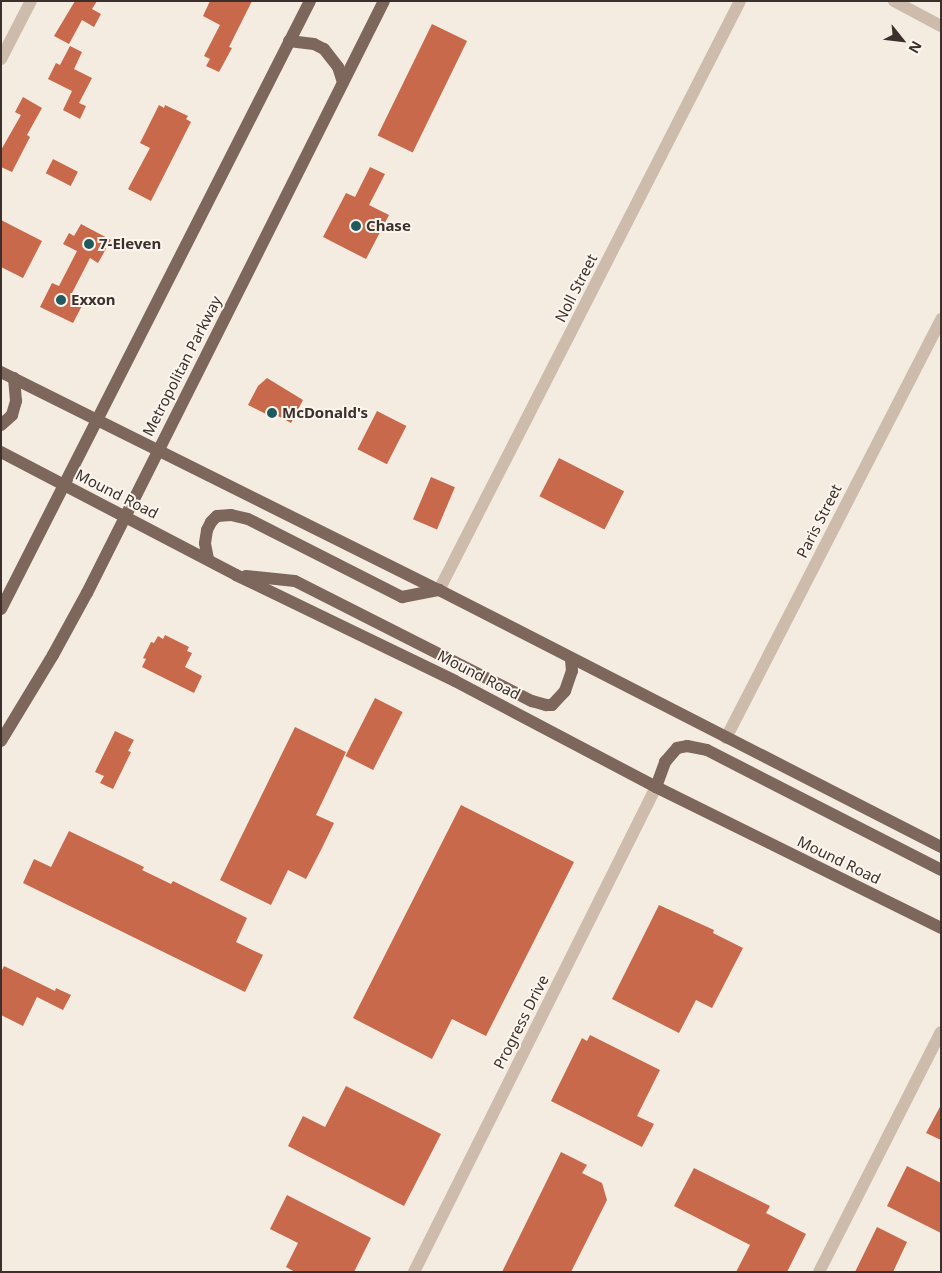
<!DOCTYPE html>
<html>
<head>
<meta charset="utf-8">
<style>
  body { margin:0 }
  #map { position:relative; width:942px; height:1273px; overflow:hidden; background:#f4ebe1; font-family:"Noto Sans",sans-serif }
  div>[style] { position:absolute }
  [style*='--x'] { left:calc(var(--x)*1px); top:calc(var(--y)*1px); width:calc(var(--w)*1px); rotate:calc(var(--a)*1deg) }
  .building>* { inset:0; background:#c8694b; transform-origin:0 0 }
  .minor>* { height:12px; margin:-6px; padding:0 6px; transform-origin:6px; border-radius:6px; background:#cdbbac }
  .major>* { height:12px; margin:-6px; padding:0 6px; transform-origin:6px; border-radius:6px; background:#7d675c }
  .dots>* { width:14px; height:14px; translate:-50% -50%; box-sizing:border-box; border:2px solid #fbf5ee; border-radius:50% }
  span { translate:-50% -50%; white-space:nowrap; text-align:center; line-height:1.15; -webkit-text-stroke:4px #fbf5ee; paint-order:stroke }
  .poi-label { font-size:15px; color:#3b302b; font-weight:700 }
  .left { translate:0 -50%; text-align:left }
  .street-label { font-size:15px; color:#3b302b }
  .frame { position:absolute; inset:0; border:2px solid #3b302b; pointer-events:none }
  .north { position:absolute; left:877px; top:15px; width:50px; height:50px; -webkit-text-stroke:4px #fbf5ee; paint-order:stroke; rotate:119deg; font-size:14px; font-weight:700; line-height:20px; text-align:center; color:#3b302b }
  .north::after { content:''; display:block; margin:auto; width:18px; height:22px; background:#3b302b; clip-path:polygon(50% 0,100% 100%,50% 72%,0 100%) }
</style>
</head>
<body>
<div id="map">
  <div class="building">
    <i style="clip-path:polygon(75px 1px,97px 1px,92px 9px,101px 14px,94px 27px,82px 20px,69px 44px,54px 36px)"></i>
    <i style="clip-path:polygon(210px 1px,252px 1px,229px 47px,232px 48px,219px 72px,206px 66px,210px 59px,204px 56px,220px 25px,203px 16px)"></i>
    <i style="left:432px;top:24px;width:39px;height:124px;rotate:26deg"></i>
    <i style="clip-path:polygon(70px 46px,82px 52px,74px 69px,92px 78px,79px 103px,86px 106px,80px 119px,63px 110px,72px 91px,48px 79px,56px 63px,60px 65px)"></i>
    <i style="clip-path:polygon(23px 97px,42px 108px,27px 135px,30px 137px,12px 172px,1px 167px,1px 150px,21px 115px,15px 112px)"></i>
    <i style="clip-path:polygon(159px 105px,164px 108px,165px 105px,188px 116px,186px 119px,191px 122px,151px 201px,128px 189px,150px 148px,140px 143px)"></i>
    <i style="left:53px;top:159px;width:28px;height:16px;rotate:27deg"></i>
    <i style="clip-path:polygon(370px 167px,385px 174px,369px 205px,389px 215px,366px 259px,323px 237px,346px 193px,355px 197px)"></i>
    <i style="clip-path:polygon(1px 220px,42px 241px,23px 278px,1px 267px)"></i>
    <i style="clip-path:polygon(81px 224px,111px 240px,98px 263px,90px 258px,72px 293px,85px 300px,73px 323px,40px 307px,52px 283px,59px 286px,77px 251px,63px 244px,69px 233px,74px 236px)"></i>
    <i style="clip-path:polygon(267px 378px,303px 400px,291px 423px,267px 410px,266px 414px,248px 405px,258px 386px)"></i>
    <i style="left:377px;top:411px;width:33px;height:43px;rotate:27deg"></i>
    <i style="left:559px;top:458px;width:73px;height:43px;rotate:27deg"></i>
    <i style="left:431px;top:477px;width:26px;height:46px;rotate:23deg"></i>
    <i style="clip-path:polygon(165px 635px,189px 647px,187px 651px,192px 653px,185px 667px,202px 676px,194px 693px,142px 667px,146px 659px,143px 658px,151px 642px,154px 643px,158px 636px,163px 639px)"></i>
    <i style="left:375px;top:698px;width:31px;height:65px;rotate:27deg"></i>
    <i style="clip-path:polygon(295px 727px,346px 752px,316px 815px,334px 823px,322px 848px,306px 879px,288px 870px,271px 905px,220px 880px)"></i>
    <i style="clip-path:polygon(115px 731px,134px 740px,128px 751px,131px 752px,113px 789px,100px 783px,104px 776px,95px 772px)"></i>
    <i style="clip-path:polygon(461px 805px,574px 862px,486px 1036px,452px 1019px,432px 1059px,353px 1018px)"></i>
    <i style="clip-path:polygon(69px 831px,144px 867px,142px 870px,171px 884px,173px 881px,247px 918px,236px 942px,263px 955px,245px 992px,23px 883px,34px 859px,51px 867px)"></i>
    <i style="clip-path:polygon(659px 905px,714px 930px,713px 933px,743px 948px,712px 1008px,696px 1000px,679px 1033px,612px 999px)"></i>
    <i style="clip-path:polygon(4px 966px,55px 991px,56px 988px,71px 995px,63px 1010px,37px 997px,23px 1026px,1px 1015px,1px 972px)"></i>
    <i style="clip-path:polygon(590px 1035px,660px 1070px,637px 1116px,654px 1124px,642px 1147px,551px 1101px,582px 1038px,587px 1041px)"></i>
    <i style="clip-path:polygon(346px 1086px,441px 1134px,404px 1206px,288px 1146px,303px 1116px,325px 1127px)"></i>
    <i style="clip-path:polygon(941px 1105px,941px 1140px,926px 1133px)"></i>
    <i style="clip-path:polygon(561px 1152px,587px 1165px,582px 1173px,602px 1183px,607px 1200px,571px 1272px,502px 1272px)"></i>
    <i style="clip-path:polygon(907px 1166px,941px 1183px,941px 1233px,887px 1206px)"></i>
    <i style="clip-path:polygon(694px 1168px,770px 1206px,766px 1213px,806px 1234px,787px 1272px,736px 1272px,750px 1245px,674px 1206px)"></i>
    <i style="clip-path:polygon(287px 1195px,371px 1238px,354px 1272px,295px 1272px,286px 1267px,298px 1243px,270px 1229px)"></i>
    <i style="clip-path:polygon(877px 1227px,907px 1242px,893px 1272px,855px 1272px)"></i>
  </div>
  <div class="minor">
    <i style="--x:894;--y:1;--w:53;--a:28"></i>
    <i style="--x:1;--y:59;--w:65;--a:-62.7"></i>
    <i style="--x:439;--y:590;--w:661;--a:-62.93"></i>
    <i style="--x:726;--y:738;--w:471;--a:-62.8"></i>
    <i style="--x:414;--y:1272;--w:542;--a:-63.48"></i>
    <i style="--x:819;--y:1272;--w:269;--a:-63.1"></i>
  </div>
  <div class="major">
    <i style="--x:289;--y:41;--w:25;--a:7"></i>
    <i style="--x:314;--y:44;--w:11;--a:27"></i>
    <i style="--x:324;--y:49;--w:23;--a:52"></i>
    <i style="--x:338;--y:67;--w:16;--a:72"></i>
    <i style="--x:1;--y:372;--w:489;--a:26.5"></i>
    <i style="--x:439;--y:590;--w:564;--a:27.11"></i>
    <i style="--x:1;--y:425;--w:15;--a:-42"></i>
    <i style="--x:12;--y:415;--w:15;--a:-74"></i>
    <i style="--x:16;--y:401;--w:23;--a:-95"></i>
    <i style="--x:1;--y:452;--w:265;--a:27.6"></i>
    <i style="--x:236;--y:575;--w:243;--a:25.8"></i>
    <i style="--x:455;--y:681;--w:227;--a:27.8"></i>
    <i style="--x:656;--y:787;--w:318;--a:26.3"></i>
    <i style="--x:208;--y:559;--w:16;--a:-101"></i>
    <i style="--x:205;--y:543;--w:13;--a:-81"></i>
    <i style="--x:207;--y:530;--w:9;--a:-63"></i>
    <i style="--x:211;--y:522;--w:8;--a:-45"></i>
    <i style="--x:217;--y:516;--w:14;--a:-4"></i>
    <i style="--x:231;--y:515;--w:17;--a:13"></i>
    <i style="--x:248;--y:519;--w:173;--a:26.9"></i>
    <i style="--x:402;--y:597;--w:38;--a:-11"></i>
    <i style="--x:246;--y:576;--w:49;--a:5.8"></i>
    <i style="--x:295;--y:581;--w:266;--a:26.9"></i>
    <i style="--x:532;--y:701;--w:15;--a:16"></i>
    <i style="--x:546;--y:705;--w:6;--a:0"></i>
    <i style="--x:552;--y:705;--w:19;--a:-47"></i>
    <i style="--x:565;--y:691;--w:21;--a:-71"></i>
    <i style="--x:572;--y:671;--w:12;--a:-95"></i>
    <i style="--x:1;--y:609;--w:682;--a:-63.06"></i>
    <i style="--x:1;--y:741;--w:100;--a:-58.8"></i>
    <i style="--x:53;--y:655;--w:71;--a:-61.3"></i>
    <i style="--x:87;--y:593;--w:662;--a:-63.36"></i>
    <i style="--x:656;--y:787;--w:27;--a:-70"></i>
    <i style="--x:665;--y:762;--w:18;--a:-49"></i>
    <i style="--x:677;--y:748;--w:10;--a:-11"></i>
    <i style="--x:687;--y:746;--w:20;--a:11"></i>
    <i style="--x:707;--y:750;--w:263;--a:27.1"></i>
  </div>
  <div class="dots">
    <i style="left:356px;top:226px;background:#1f5a5e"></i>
    <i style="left:89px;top:244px;background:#1f5a5e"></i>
    <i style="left:61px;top:300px;background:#1f5a5e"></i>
    <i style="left:272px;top:413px;background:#1f5a5e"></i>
  </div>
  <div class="poi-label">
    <span class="left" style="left:366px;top:226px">Chase</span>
    <span class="left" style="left:99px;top:244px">7-Eleven</span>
    <span class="left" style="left:71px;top:300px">Exxon</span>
    <span class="left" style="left:282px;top:413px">McDonald's</span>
  </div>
  <div class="street-label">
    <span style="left:576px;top:288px;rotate:-63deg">Noll Street</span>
    <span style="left:182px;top:366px;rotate:-63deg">Metropolitan Parkway</span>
    <span style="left:117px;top:494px;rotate:27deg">Mound Road</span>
    <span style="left:819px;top:521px;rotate:-63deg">Paris Street</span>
    <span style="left:479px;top:675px;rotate:27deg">Mound Road</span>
    <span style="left:839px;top:860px;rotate:26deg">Mound Road</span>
    <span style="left:521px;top:1022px;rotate:-63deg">Progress Drive</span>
  </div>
  <div class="frame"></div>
  <div class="north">N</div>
</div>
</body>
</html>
